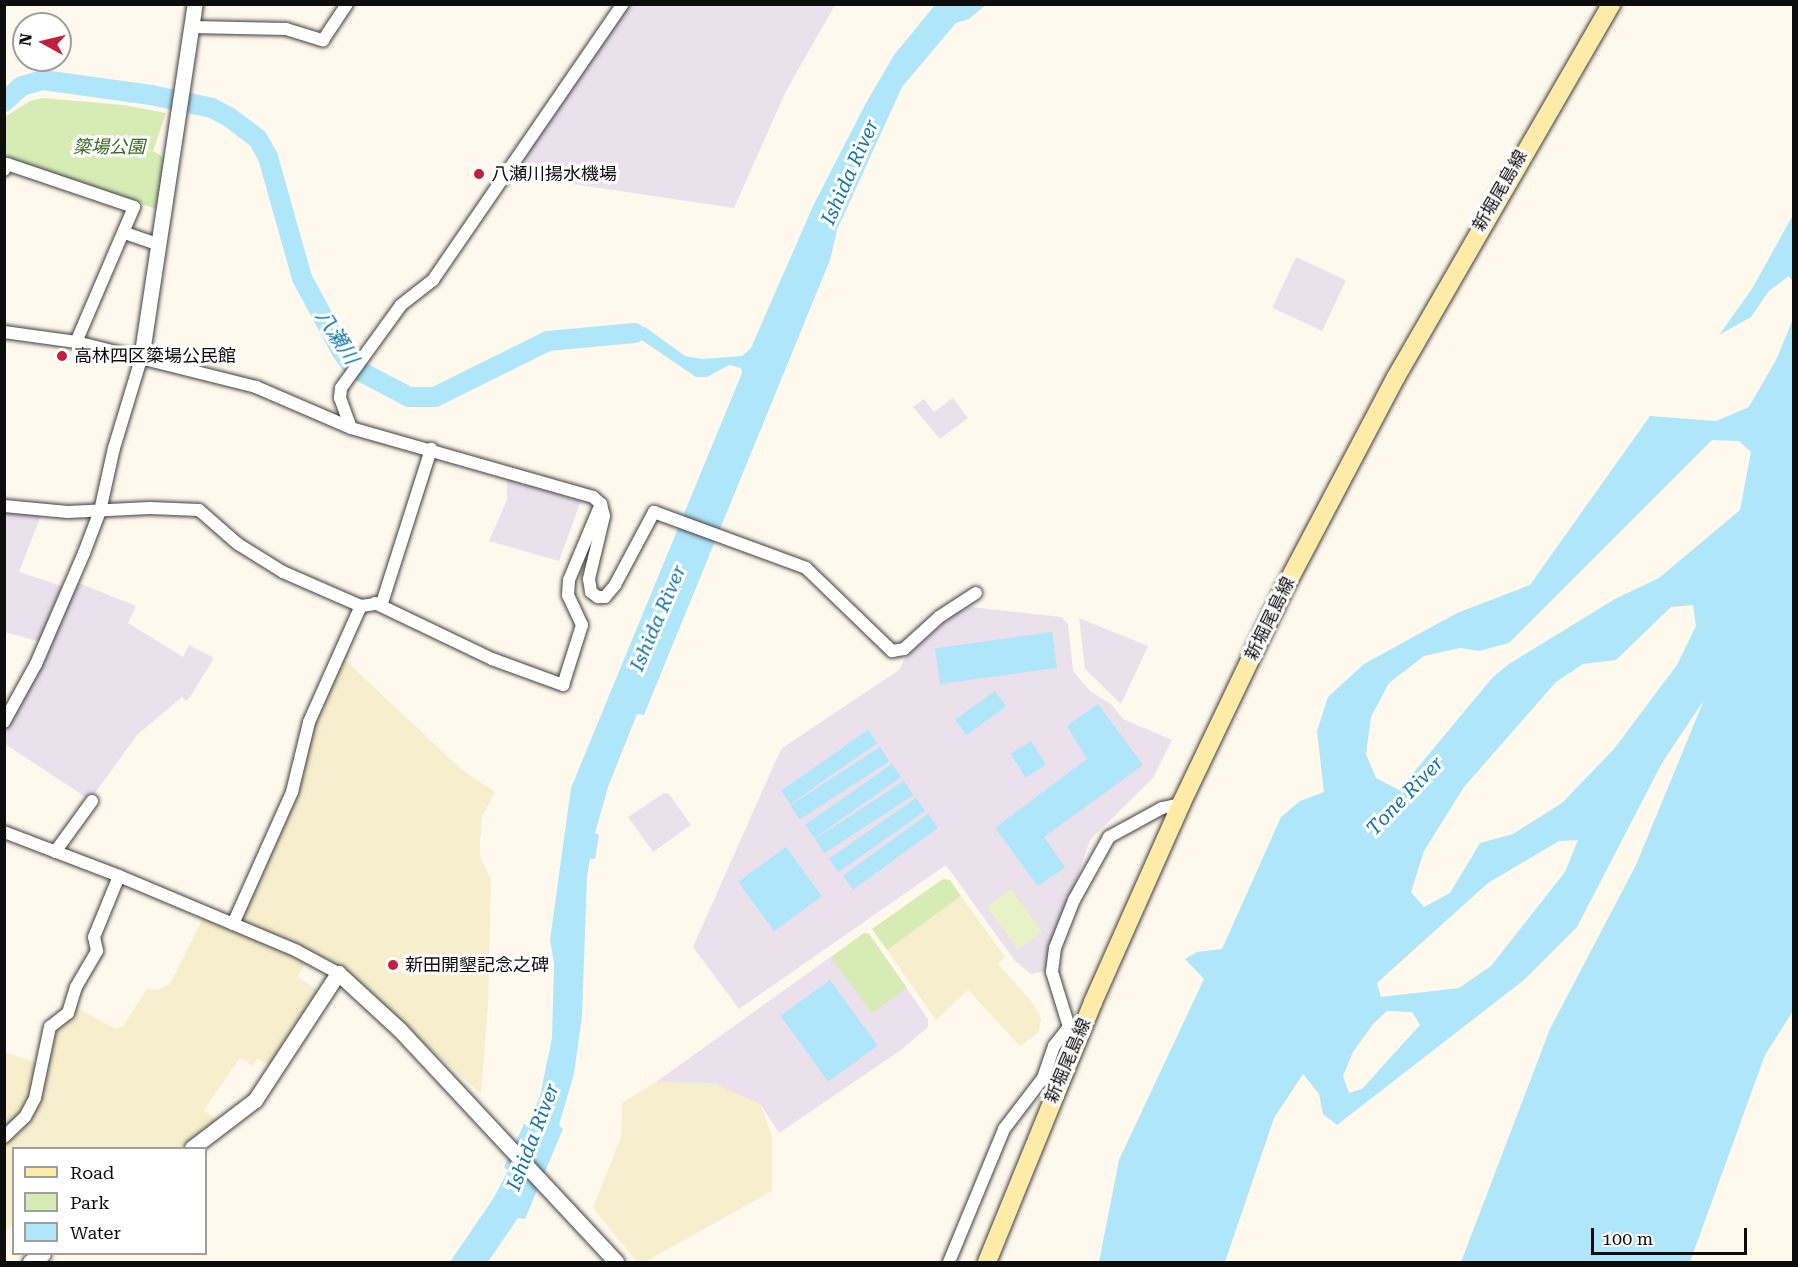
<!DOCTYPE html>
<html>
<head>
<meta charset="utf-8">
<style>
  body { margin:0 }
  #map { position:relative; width:1798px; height:1267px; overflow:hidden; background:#fff9ed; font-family:"Roboto Serif","Noto Sans JP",serif }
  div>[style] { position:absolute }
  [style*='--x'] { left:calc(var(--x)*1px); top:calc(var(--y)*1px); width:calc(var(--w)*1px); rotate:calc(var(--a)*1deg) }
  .industrial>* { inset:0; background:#eae1ec; transform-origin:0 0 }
  .farmland>* { inset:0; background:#f6eecc }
  .green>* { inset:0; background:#d7ebb5 }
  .pitch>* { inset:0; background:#e8f2c7; transform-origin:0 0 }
  .water>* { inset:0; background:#afe6f9; transform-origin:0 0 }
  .river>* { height:20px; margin:-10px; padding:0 10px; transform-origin:10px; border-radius:10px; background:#afe6f9 }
  .roads { filter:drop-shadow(0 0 2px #404040) drop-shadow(0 0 2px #404040) }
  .minor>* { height:12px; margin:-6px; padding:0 6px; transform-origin:6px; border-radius:6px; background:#fff }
  .tertiary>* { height:15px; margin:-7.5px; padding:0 7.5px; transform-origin:7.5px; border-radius:7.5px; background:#fff }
  .secondary>* { height:18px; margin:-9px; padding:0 9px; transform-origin:9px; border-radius:9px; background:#ffeba8 }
  .dots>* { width:16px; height:16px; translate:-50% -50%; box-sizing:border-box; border:3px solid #fff; border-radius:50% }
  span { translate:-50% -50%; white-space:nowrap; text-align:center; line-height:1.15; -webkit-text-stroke:6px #fff; paint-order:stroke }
  .park-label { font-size:18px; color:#33681a; font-style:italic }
  .poi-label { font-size:18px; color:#0d0d0d }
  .left { translate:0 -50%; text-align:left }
  .street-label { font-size:18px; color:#0d0d0d }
  .water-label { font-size:20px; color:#1175a4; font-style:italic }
  .frame { position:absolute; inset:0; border:6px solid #0d0d0d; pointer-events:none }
  .legend { position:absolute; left:12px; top:1147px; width:195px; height:108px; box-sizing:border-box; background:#fff; border:2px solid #9e9e9e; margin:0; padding:8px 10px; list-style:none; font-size:18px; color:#0d0d0d }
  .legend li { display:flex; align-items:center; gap:12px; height:30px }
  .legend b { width:30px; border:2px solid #9e9e9e }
  .north { position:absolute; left:12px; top:12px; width:60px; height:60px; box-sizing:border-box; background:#fff; border:2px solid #9e9e9e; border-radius:50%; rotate:278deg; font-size:16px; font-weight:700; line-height:24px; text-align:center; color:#0d0d0d }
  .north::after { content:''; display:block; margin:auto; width:21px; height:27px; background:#c31f3a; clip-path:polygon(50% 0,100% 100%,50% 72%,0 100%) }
  .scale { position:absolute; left:1591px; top:1228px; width:156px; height:27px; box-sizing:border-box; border:3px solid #0d0d0d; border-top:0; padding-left:8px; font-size:18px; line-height:21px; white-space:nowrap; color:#0d0d0d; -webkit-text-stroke:4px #fff; paint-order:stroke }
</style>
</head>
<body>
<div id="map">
  <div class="industrial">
    <i style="clip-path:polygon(628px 5px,835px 5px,786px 91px,734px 208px,512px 175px)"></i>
    <i style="left:1296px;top:257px;width:55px;height:56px;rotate:25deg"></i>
    <i style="clip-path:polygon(953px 398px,968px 418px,940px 439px,913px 407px,924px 399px,934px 412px)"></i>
    <i style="clip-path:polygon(507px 479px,581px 501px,559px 561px,489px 541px,507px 500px)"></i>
    <i style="clip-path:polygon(4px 511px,41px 515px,19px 572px,65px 587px,41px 642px,5px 632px)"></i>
    <i style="clip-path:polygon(76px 582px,136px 606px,128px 623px,183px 657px,189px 645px,214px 658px,190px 697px,186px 701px,182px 697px,137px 735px,90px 800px,5px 744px,5px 730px,28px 690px)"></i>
    <i style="clip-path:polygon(972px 607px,1061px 617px,1068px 624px,1073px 671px,1091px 692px,1111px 704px,1123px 719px,1172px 740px,1153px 778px,1090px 840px,1045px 971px,1031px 974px,1015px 961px,946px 865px,739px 1009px,693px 947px,781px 749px,899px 670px,905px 658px,956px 612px)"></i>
    <i style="clip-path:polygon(1079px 618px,1148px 646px,1121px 704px,1085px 669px)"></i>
    <i style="clip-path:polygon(664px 793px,669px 794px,691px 825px,653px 852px,628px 817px)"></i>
    <i style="clip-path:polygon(864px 933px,869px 934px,928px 1019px,928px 1027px,901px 1050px,779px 1133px,761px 1105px,715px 1084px,656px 1082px)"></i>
  </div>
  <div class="farmland">
    <i style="clip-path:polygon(342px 657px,461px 769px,495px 792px,482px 817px,480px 842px,480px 856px,491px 880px,488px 1005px,481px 1094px,348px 975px,238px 920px)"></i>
    <i style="clip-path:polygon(961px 896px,1005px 957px,998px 964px,1033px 1003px,1041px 1018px,1039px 1032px,1020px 1046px,968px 990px,936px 1020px,887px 950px)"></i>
    <i style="clip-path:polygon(204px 916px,307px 960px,298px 977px,319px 991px,270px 1065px,257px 1059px,253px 1066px,240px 1058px,204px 1110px,218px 1121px,179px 1148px,14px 1148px,13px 1223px,5px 1233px,5px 1052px,48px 1067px,54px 1030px,75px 1007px,116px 1029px,123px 1026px,147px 989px,158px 990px,170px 984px)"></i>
    <i style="clip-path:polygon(656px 1082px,715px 1084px,761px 1105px,772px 1136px,772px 1191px,645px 1262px,637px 1262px,593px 1208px,621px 1137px,622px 1103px)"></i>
  </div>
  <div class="green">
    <i style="clip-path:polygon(43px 98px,123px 105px,166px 113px,153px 151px,166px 159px,159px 210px,5px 158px,5px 117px,30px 101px)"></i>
    <i style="clip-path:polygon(943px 879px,950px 880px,961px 896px,887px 950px,872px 929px)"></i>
    <i style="clip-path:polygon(864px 933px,869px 934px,907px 988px,872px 1013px,831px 958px)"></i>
  </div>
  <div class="pitch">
    <i style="left:1011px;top:889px;width:53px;height:30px;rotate:54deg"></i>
  </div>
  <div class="water">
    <i style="clip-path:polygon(935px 5px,986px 5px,969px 19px,956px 23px,902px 87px,837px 230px,830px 260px,644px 715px,637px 714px,608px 787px,595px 833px,599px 835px,595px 859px,590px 859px,587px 877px,582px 1016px,574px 1074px,559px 1125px,563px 1129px,525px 1219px,518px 1218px,488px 1262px,450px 1262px,493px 1199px,508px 1171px,504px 1167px,524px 1124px,528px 1125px,540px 1096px,552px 1038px,554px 963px,550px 940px,571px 788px,742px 373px,741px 368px,729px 365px,707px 377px,696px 377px,640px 339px,622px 339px,600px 331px,645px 327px,685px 356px,702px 359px,742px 356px,751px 348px,813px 206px,866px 103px,894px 55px)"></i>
    <i style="clip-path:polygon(1793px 215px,1793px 282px,1789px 276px,1769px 291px,1751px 317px,1719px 335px,1752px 289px)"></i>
    <i style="clip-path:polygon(evenodd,1793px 319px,1793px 1011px,1765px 1055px,1690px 1262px,1461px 1262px,1550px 1029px,1636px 865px,1704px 700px,1662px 763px,1577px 927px,1524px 980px,1337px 1125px,1323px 1114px,1319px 1094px,1303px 1074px,1274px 1118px,1225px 1262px,1099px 1262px,1119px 1160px,1204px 979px,1185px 959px,1197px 952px,1222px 949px,1281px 817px,1300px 801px,1324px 792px,1317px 731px,1328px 697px,1364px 664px,1457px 613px,1530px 585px,1650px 416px,1716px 421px,1749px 407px,1777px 358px,1793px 319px,1712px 440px,1739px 441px,1751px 452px,1740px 510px,1659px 578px,1615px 599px,1509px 664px,1493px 677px,1399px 790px,1376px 778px,1366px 754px,1371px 717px,1389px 683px,1424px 656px,1460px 648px,1479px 651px,1509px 643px,1712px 440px,1793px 319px,1693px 605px,1696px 626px,1677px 665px,1614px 749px,1562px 803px,1513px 834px,1480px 843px,1450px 893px,1424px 907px,1411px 892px,1424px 851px,1464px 787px,1556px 682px,1583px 664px,1616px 660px,1671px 607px,1693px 605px,1793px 319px,1578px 840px,1565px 872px,1491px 966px,1459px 988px,1381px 997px,1377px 983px,1488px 883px,1559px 841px,1578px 840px,1793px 319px,1387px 1011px,1412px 1012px,1420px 1025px,1362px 1089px,1349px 1093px,1343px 1076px,1353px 1052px,1373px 1024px,1387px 1011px)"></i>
    <i style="left:1052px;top:632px;width:36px;height:118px;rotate:82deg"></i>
    <i style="left:995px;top:691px;width:19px;height:49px;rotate:54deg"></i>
    <i style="clip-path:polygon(1098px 704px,1143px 765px,1044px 837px,1065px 867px,1038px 886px,995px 828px,1087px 759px,1067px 726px)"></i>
    <i style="left:868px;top:730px;width:16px;height:106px;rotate:55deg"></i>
    <i style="left:1031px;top:741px;width:28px;height:24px;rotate:58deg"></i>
    <i style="left:880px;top:747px;width:17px;height:107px;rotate:57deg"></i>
    <i style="left:892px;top:764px;width:16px;height:106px;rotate:55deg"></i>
    <i style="left:904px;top:781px;width:17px;height:106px;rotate:57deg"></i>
    <i style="left:916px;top:798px;width:16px;height:106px;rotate:55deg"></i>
    <i style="left:928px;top:814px;width:17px;height:105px;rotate:54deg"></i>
    <i style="left:786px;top:847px;width:61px;height:59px;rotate:54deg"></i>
    <i style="left:830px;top:980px;width:81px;height:61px;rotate:54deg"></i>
  </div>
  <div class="river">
    <i style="--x:4;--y:102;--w:24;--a:-42"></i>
    <i style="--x:22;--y:86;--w:22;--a:-16"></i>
    <i style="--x:43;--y:80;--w:109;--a:7.9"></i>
    <i style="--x:151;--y:95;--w:62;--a:12"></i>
    <i style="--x:212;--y:108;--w:19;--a:28"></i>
    <i style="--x:229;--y:117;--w:36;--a:37"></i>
    <i style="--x:258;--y:139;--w:21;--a:61"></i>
    <i style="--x:268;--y:157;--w:126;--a:74.3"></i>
    <i style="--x:302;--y:278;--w:84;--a:61.6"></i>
    <i style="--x:342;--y:352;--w:20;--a:53"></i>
    <i style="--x:354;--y:368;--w:62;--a:27.8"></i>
    <i style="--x:409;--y:397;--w:26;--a:0"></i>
    <i style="--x:435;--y:397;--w:126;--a:-26.4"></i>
    <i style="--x:548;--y:341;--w:87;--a:-5.3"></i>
  </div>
  <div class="roads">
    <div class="minor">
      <i style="--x:192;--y:27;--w:94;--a:1.2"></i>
      <i style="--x:286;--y:29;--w:39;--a:17"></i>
      <i style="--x:323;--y:40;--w:43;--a:-56.3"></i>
      <i style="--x:4;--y:170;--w:7;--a:-63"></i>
      <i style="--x:7;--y:164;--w:134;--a:18.7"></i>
      <i style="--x:134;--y:207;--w:147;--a:113.2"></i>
      <i style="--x:125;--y:233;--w:37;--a:19"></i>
      <i style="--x:4;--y:332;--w:73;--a:7.9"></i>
      <i style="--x:76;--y:342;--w:186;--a:14"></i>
      <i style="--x:256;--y:387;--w:103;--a:23.3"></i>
      <i style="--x:351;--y:428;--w:252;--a:15.9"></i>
      <i style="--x:593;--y:497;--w:11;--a:41"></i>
      <i style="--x:601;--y:504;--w:12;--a:76"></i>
      <i style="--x:604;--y:516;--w:65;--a:103.4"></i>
      <i style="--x:589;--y:579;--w:13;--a:81"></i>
      <i style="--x:591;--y:592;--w:9;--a:36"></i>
      <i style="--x:598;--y:597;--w:7;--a:0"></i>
      <i style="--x:605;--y:597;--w:16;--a:-50"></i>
      <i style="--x:615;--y:585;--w:83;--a:-61.9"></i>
      <i style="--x:654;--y:512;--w:162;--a:20.2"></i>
      <i style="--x:806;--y:568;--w:120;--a:44"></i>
      <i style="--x:892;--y:651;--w:12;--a:-9"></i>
      <i style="--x:904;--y:649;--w:47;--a:-42.4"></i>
      <i style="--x:939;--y:617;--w:44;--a:-33"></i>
      <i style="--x:351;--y:428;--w:32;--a:-110"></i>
      <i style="--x:340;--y:398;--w:10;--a:-84"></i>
      <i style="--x:341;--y:388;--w:102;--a:-54.1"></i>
      <i style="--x:401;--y:305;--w:41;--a:-38"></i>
      <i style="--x:433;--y:280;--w:335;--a:-55.5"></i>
      <i style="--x:4;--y:506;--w:64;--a:5.4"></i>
      <i style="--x:68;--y:512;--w:82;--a:-2.8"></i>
      <i style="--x:150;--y:508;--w:49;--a:2.3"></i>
      <i style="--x:199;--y:510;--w:52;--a:41.1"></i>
      <i style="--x:238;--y:544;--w:53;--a:31.9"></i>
      <i style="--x:283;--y:572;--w:85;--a:23.6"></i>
      <i style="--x:361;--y:606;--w:21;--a:-8"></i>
      <i style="--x:382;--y:603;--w:162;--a:-72.3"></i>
      <i style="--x:375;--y:603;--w:130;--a:25.6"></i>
      <i style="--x:492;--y:659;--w:76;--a:20.1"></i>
      <i style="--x:563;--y:685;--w:63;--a:-72.4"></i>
      <i style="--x:582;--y:625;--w:33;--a:-115"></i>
      <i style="--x:568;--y:595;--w:15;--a:-86"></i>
      <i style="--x:569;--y:580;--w:82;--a:-67.2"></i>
      <i style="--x:4;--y:722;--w:66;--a:-61.1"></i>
      <i style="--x:36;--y:664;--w:121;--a:-66.6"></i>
      <i style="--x:84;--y:553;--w:45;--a:-69.1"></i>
      <i style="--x:100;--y:511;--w:65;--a:-77.5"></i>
      <i style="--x:114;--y:448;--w:93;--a:-73.1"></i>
      <i style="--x:4;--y:832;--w:123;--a:20.9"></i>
      <i style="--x:119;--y:876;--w:193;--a:22.8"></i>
      <i style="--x:297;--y:951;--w:47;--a:28.2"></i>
      <i style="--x:55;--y:852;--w:63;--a:-54"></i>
      <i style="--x:233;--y:924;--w:145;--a:-65.9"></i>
      <i style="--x:292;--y:792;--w:72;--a:-76.3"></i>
      <i style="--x:309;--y:722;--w:127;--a:-65.9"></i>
      <i style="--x:1080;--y:1032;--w:12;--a:-156"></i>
      <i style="--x:1069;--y:1027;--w:58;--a:-107.2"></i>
      <i style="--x:1052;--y:972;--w:24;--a:-83"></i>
      <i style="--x:1055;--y:948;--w:52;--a:-68.4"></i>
      <i style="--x:1074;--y:900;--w:72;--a:-60.9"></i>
      <i style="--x:1109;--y:837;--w:60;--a:-28.7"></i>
      <i style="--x:1162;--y:808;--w:19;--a:-12"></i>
      <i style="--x:4;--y:1137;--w:29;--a:-44"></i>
      <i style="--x:25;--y:1117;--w:21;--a:-62"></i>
      <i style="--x:35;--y:1098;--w:73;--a:-78.1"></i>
      <i style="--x:50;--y:1027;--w:23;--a:-38"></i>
      <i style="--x:68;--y:1013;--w:27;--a:-73"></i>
      <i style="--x:76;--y:987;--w:42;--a:-59.7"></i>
      <i style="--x:97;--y:951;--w:14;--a:-102"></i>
      <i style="--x:94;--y:937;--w:66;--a:-67.7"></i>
      <i style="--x:949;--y:1262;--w:144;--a:-67.5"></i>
      <i style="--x:1004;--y:1129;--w:64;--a:-52.6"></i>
      <i style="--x:1043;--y:1078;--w:34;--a:-71"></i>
      <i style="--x:1054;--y:1046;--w:24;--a:-52"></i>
    </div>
    <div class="tertiary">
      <i style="--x:141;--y:359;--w:359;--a:-81.4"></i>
      <i style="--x:192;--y:1148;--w:79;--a:-37.3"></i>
      <i style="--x:255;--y:1100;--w:152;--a:-56.8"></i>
      <i style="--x:338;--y:973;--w:84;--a:42.6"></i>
      <i style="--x:400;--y:1030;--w:317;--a:47"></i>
      <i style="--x:30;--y:1262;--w:15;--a:-32"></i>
    </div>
    <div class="secondary">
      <i style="--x:987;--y:1262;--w:281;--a:-67.8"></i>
      <i style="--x:1093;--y:1002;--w:217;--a:-66"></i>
      <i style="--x:1181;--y:804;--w:234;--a:-64.4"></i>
      <i style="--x:1282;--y:593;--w:244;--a:-62.2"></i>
      <i style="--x:1396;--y:377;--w:431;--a:-60"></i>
    </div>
  </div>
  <div class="dots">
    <i style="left:479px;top:174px;background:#c31f3a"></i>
    <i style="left:62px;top:356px;background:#c31f3a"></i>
    <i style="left:393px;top:965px;background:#c31f3a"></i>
  </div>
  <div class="park-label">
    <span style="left:109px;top:147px">簗場公園</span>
  </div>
  <div class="poi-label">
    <span class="left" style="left:491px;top:174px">八瀬川揚水機場</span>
    <span class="left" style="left:74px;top:356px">高林四区簗場公民館</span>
    <span class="left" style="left:405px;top:965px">新田開墾記念之碑</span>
  </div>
  <div class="street-label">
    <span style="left:1500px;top:191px;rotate:-60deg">新堀尾島線</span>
    <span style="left:1270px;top:619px;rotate:-64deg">新堀尾島線</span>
    <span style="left:1068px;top:1061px;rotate:-67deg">新堀尾島線</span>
  </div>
  <div class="water-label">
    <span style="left:850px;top:172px;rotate:-66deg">Ishida River</span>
    <span style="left:337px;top:337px;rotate:57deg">八瀬川</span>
    <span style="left:658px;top:618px;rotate:-67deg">Ishida River</span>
    <span style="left:1405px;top:796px;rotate:-46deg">Tone River</span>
    <span style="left:533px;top:1137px;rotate:-69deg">Ishida River</span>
  </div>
  <div class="frame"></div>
  <ul class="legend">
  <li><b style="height:8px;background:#ffeba8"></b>Road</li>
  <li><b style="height:16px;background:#d7ebb5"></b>Park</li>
  <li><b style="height:16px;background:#afe6f9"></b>Water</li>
  </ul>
  <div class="north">N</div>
  <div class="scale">100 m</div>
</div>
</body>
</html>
